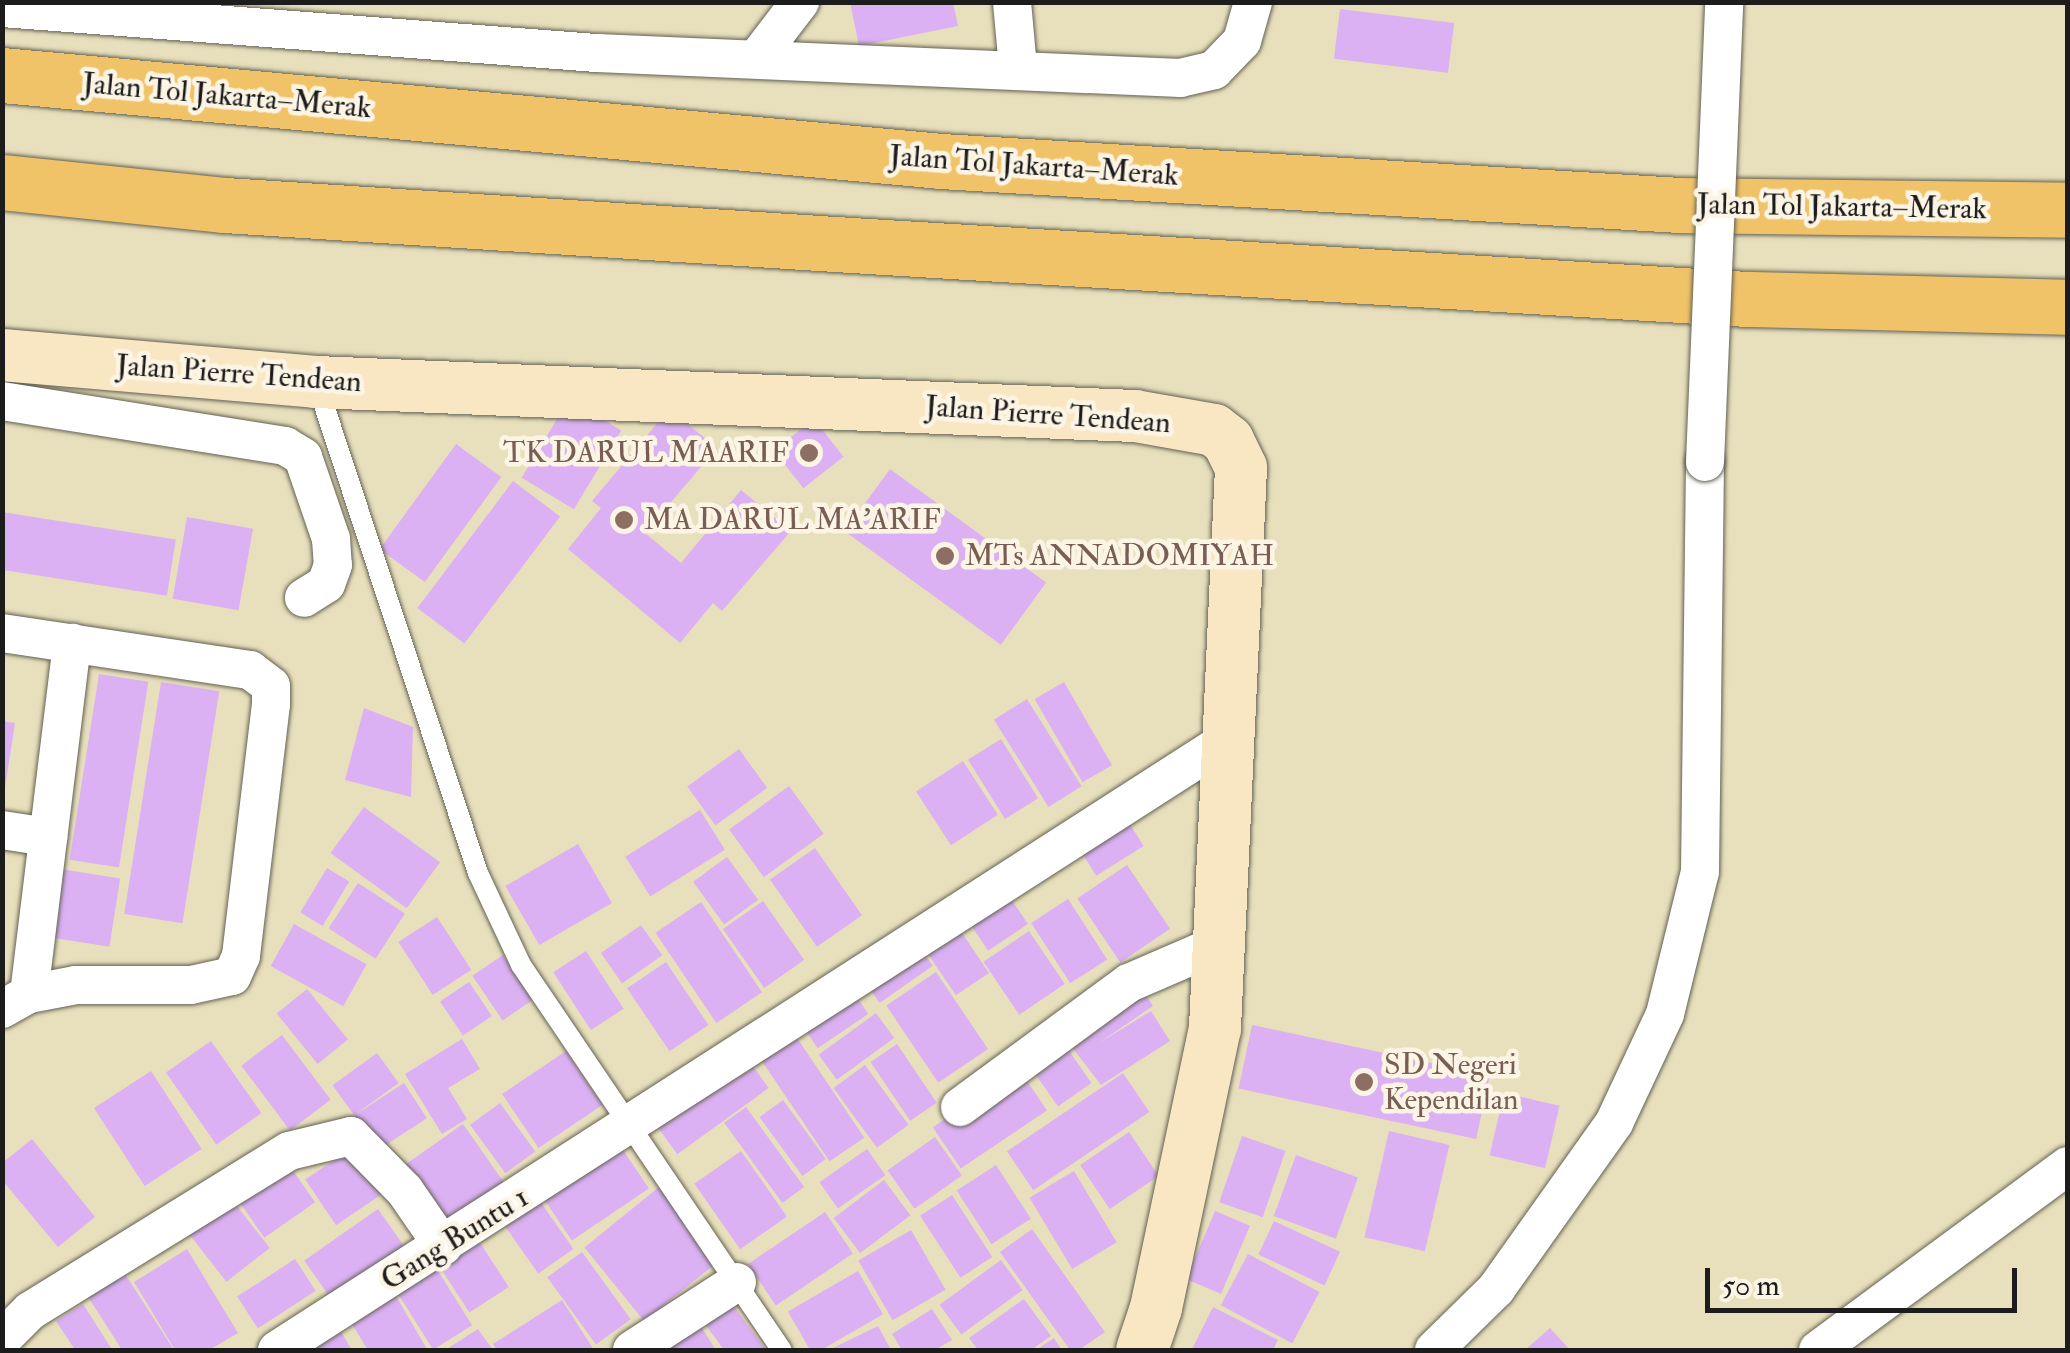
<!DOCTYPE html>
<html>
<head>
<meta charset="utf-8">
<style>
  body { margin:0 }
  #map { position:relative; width:2070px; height:1353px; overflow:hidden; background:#e8e0bc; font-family:"IM FELL Double Pica",serif }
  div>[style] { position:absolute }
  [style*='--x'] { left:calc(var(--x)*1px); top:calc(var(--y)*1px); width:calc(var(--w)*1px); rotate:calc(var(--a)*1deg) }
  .building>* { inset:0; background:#dbb1f4; transform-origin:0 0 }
  .roads { filter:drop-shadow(0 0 2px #636154) drop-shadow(0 0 2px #636154) }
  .lane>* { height:20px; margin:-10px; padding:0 10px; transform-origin:10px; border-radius:10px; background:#fff }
  .street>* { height:38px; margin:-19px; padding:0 19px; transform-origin:19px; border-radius:19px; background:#fff }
  .secondary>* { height:52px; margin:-26px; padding:0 26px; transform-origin:26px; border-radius:26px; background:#f9e7c3 }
  .highway>* { height:55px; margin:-27.5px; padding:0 27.5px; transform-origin:27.5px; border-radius:27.5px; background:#f1c369 }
  .bridges { filter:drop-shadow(0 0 2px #636154) drop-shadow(0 0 2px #636154) }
  .street-bridge>* { height:38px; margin:-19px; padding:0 19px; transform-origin:19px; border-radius:19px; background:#fff }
  .dots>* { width:28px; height:28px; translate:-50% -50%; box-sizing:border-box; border:5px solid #fcf5e5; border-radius:50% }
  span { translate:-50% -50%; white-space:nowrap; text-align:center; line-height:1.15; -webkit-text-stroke:9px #fcf5e5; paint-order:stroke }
  .street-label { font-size:30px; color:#1c1c1c }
  .education-label { font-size:30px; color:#785e54 }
  .right { translate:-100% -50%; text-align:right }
  .left { translate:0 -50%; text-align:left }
  .frame { position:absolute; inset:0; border:5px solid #1c1c1c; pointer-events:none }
  .scale { position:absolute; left:1705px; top:1268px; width:312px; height:45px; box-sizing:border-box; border:5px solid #1c1c1c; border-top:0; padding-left:12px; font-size:30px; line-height:35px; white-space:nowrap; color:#1c1c1c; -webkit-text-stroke:8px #fcf5e5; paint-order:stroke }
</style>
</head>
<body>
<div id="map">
  <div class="building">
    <i style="clip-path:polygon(850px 2px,953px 2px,958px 26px,859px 46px)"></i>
    <i style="left:1340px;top:9px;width:115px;height:50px;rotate:7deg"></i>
    <i style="left:569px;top:399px;width:61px;height:92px;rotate:31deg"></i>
    <i style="clip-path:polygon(669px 409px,717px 448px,645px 533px,681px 563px,741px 490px,791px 531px,722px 611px,713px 603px,680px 643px,568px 549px,601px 508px,592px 501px)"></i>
    <i style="left:814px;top:419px;width:48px;height:51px;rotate:52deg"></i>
    <i style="left:456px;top:444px;width:56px;height:130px;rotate:36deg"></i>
    <i style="left:890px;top:469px;width:193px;height:77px;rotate:36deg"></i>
    <i style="left:513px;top:481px;width:59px;height:159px;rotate:37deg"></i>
    <i style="left:2px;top:512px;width:176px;height:57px;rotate:9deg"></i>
    <i style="left:187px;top:517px;width:67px;height:83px;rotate:10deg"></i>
    <i style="left:99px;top:674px;width:50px;height:188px;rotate:9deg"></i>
    <i style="left:161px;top:682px;width:59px;height:235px;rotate:9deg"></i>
    <i style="left:1064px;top:682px;width:96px;height:34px;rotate:60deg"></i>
    <i style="left:1027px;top:699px;width:103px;height:39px;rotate:58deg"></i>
    <i style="clip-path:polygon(364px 708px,413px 727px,411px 797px,345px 780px)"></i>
    <i style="clip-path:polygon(2px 721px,15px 723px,5px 788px,2px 788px)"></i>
    <i style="left:1001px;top:739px;width:70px;height:39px;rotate:58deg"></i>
    <i style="left:739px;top:749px;width:48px;height:64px;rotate:54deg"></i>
    <i style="left:963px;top:761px;width:64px;height:56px;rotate:57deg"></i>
    <i style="left:789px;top:786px;width:59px;height:74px;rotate:54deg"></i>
    <i style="left:364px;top:807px;width:94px;height:57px;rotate:36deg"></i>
    <i style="left:700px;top:810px;width:47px;height:88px;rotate:58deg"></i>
    <i style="left:1123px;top:813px;width:39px;height:56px;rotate:58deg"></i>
    <i style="left:578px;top:844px;width:68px;height:84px;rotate:60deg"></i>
    <i style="left:815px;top:848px;width:82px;height:55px;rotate:55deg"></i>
    <i style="left:727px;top:857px;width:53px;height:42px;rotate:54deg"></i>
    <i style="left:1127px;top:865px;width:77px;height:60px;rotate:56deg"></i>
    <i style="left:54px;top:868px;width:67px;height:69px;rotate:9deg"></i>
    <i style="left:327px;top:868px;width:26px;height:52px;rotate:31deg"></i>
    <i style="left:358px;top:883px;width:56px;height:54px;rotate:33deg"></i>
    <i style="left:1005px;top:890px;width:41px;height:48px;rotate:56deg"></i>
    <i style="left:1068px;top:899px;width:72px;height:44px;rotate:57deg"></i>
    <i style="left:763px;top:901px;width:72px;height:49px;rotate:55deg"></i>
    <i style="left:701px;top:902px;width:109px;height:55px;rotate:56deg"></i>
    <i style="left:437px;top:917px;width:63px;height:46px;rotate:57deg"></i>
    <i style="left:294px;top:924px;width:83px;height:48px;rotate:29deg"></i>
    <i style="left:956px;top:924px;width:59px;height:40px;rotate:56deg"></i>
    <i style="left:641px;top:925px;width:37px;height:49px;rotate:55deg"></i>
    <i style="left:1029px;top:931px;width:64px;height:55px;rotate:56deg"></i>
    <i style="left:919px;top:946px;width:24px;height:65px;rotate:55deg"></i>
    <i style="left:586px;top:951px;width:69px;height:39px;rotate:57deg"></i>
    <i style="left:503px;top:955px;width:54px;height:37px;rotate:56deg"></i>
    <i style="left:666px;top:962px;width:76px;height:47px;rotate:56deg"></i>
    <i style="left:936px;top:972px;width:93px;height:60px;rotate:56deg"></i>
    <i style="left:469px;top:982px;width:41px;height:35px;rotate:56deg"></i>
    <i style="clip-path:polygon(1140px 986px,1153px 1006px,1099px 1043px,1151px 1011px,1170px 1041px,1101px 1085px,1065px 1038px)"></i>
    <i style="left:307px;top:989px;width:65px;height:39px;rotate:51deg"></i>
    <i style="left:852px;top:990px;width:29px;height:61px;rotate:56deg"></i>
    <i style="left:876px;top:1013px;width:31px;height:71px;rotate:54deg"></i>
    <i style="left:1252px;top:1025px;width:243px;height:65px;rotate:12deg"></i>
    <i style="left:282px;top:1035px;width:81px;height:51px;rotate:53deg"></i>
    <i style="left:795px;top:1035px;width:124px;height:42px;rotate:56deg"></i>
    <i style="left:1060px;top:1038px;width:55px;height:41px;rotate:55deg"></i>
    <i style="clip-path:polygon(462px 1039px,480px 1069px,448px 1088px,467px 1119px,442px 1134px,405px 1074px)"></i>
    <i style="left:211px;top:1041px;width:88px;height:55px;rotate:55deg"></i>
    <i style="left:897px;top:1044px;width:71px;height:32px;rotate:56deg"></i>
    <i style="left:566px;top:1051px;width:65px;height:77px;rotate:56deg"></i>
    <i style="left:377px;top:1053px;width:37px;height:55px;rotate:54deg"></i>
    <i style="left:747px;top:1058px;width:37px;height:113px;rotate:54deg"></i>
    <i style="left:865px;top:1065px;width:74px;height:39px;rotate:54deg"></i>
    <i style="left:1019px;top:1069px;width:50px;height:104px;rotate:56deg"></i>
    <i style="left:151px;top:1071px;width:93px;height:68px;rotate:57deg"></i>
    <i style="left:1123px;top:1073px;width:47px;height:140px;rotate:56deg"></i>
    <i style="left:404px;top:1083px;width:42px;height:61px;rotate:57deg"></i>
    <i style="left:1504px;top:1093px;width:57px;height:64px;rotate:13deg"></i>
    <i style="left:783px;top:1100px;width:73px;height:29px;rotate:54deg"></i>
    <i style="left:500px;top:1103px;width:60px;height:37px;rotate:54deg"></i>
    <i style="left:746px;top:1107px;width:99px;height:27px;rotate:54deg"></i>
    <i style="left:463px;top:1124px;width:76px;height:70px;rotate:55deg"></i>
    <i style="left:1389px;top:1131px;width:62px;height:109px;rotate:13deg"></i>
    <i style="left:1129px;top:1132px;width:53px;height:59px;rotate:56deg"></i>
    <i style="left:1242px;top:1136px;width:46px;height:70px;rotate:19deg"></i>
    <i style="left:935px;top:1137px;width:47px;height:58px;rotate:55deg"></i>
    <i style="clip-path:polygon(32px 1139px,95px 1217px,58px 1247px,2px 1180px,2px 1163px)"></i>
    <i style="left:355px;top:1146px;width:55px;height:60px;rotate:56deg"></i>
    <i style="left:621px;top:1147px;width:50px;height:93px;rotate:56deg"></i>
    <i style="left:867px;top:1149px;width:32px;height:58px;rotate:55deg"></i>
    <i style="left:741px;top:1151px;width:80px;height:57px;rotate:55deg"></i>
    <i style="left:1296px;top:1155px;width:66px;height:65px;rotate:20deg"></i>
    <i style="left:287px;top:1162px;width:49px;height:62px;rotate:55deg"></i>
    <i style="left:996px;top:1165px;width:64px;height:47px;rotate:57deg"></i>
    <i style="left:1074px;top:1171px;width:83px;height:52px;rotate:59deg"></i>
    <i style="left:884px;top:1180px;width:44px;height:63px;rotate:53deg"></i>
    <i style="left:659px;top:1187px;width:95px;height:96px;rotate:51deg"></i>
    <i style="left:226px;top:1192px;width:71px;height:55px;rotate:52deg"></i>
    <i style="left:535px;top:1194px;width:67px;height:43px;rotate:55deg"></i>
    <i style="left:952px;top:1195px;width:74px;height:38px;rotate:57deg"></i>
    <i style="left:378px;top:1209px;width:52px;height:90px;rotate:55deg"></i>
    <i style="left:1215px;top:1211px;width:38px;height:74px;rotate:23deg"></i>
    <i style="left:825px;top:1212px;width:50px;height:93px;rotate:56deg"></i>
    <i style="left:1274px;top:1221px;width:73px;height:37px;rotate:25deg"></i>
    <i style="clip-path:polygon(1032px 1229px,1105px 1332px,1079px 1350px,1070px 1350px,1000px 1252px)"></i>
    <i style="left:911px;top:1230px;width:69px;height:61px;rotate:60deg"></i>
    <i style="left:475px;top:1235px;width:62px;height:47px;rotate:57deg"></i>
    <i style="clip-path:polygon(187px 1249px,238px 1333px,209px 1350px,175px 1350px,134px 1282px)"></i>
    <i style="left:582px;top:1252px;width:83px;height:43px;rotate:54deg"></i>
    <i style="left:1248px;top:1254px;width:81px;height:58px;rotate:28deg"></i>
    <i style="left:295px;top:1259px;width:38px;height:69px;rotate:57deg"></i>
    <i style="left:1001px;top:1260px;width:37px;height:76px;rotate:54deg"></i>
    <i style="clip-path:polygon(120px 1266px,174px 1350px,122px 1350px,83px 1289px)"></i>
    <i style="left:435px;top:1266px;width:70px;height:46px;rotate:58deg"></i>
    <i style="left:858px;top:1271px;width:50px;height:81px;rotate:60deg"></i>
    <i style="clip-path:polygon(390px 1286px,427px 1349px,424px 1350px,368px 1350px,345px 1313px)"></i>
    <i style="clip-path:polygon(1024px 1299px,1051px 1336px,1031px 1350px,978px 1350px,969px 1338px)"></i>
    <i style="clip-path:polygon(562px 1300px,594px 1350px,497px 1350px,493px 1344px)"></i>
    <i style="clip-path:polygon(729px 1300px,766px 1350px,724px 1350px,702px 1320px)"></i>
    <i style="clip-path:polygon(83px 1304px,111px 1348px,107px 1350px,75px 1350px,56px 1321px)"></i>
    <i style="clip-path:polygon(1213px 1307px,1278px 1340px,1273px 1350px,1192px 1349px)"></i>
    <i style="clip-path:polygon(932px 1309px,952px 1340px,935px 1350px,902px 1350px,892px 1334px)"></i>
    <i style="clip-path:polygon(696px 1319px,716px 1350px,663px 1350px)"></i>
    <i style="clip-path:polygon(337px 1325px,352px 1350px,294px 1350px)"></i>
    <i style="clip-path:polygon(878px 1326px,891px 1350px,829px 1350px)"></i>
    <i style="clip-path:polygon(1550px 1328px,1570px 1350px,1525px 1350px)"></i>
    <i style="clip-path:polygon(478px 1329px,493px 1350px,445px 1350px)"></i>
    <i style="clip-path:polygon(1054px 1338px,1062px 1350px,1036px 1350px)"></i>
  </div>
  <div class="roads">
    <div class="lane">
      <i style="--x:317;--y:384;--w:515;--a:71.78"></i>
      <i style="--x:478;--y:873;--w:102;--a:64.9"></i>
      <i style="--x:521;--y:965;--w:465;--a:55.9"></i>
    </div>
    <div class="street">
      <i style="--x:1012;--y:2;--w:66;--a:84.8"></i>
      <i style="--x:2;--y:8;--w:597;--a:4.33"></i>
      <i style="--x:597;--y:53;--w:584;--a:2.46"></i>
      <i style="--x:1180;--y:78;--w:35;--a:-13"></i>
      <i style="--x:1214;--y:70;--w:40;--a:-46"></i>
      <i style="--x:1242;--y:41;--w:41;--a:-74.2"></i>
      <i style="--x:757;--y:58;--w:71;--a:-52.5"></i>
      <i style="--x:2;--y:401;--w:287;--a:9"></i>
      <i style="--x:285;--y:446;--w:21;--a:31"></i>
      <i style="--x:303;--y:457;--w:87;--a:71.1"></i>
      <i style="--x:331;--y:539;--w:26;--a:86"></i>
      <i style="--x:333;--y:565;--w:20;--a:110"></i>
      <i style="--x:326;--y:584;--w:26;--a:148"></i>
      <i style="--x:2;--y:633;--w:251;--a:8.5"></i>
      <i style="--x:250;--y:670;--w:26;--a:37"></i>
      <i style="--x:271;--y:686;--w:18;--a:90"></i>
      <i style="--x:271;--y:704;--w:254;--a:96.8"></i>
      <i style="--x:241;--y:956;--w:22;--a:114"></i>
      <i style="--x:232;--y:976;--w:42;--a:167.6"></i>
      <i style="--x:191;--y:985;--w:115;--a:180"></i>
      <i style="--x:76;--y:985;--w:48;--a:169.2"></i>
      <i style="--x:29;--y:994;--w:31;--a:151"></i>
      <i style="--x:2;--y:830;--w:47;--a:8.7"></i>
      <i style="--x:29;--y:994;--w:354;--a:-83"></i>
      <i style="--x:960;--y:1107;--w:210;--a:-36.3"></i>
      <i style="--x:1129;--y:983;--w:98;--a:-23.4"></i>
      <i style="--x:2;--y:1339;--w:40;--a:-45"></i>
      <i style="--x:30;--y:1311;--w:304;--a:-31.7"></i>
      <i style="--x:289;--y:1151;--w:64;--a:-13.6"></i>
      <i style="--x:351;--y:1136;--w:77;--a:45.5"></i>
      <i style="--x:405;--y:1191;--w:67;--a:55.4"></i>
      <i style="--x:277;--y:1350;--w:1129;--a:-32.7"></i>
      <i style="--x:632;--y:1350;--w:125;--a:-32.9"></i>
      <i style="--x:1434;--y:1350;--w:87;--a:-44.5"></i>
      <i style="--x:1496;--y:1289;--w:204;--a:-54.6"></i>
      <i style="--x:1614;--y:1123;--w:120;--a:-64.9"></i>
      <i style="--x:1665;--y:1014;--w:146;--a:-76.2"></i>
      <i style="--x:1700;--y:872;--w:410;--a:-89.3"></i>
      <i style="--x:1818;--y:1350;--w:310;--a:-36.4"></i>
    </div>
    <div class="secondary">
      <i style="--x:2;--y:355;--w:315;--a:4.9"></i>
      <i style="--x:316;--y:382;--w:820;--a:2.38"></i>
      <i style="--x:1135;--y:416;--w:80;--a:10"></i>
      <i style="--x:1214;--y:430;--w:18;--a:38"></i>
      <i style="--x:1228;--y:441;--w:30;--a:64"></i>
      <i style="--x:1241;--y:468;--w:561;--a:92.66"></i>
      <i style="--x:1215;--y:1028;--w:286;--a:101.9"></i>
      <i style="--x:1156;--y:1308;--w:44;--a:108.4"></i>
    </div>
    <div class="highway">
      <i style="--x:2;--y:75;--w:943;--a:5.23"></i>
      <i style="--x:941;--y:161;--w:739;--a:3.41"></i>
      <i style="--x:1679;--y:205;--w:389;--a:0.7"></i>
      <i style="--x:2;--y:182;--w:224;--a:5.9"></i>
      <i style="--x:225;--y:205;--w:611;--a:3.66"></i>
      <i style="--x:835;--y:244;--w:915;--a:3.45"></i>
      <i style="--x:1748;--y:299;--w:320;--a:1.4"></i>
    </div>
  </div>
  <div class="bridges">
    <div class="street-bridge">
      <i style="--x:1705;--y:462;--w:460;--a:-87.6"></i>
    </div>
  </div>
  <div class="dots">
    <i style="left:809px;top:453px;background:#8d6e63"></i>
    <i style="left:624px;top:520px;background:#8d6e63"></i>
    <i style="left:945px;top:556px;background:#8d6e63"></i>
    <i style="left:1364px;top:1082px;background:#8d6e63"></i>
  </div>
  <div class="street-label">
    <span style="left:227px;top:96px;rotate:5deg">Jalan Tol Jakarta–Merak</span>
    <span style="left:1034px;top:166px;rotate:4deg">Jalan Tol Jakarta–Merak</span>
    <span style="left:1842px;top:207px;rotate:1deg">Jalan Tol Jakarta–Merak</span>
    <span style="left:239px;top:374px;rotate:4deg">Jalan Pierre Tendean</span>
    <span style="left:1048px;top:415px;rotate:4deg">Jalan Pierre Tendean</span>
    <span style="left:455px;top:1239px;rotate:-32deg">Gang Buntu 1</span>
  </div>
  <div class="education-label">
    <span class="right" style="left:789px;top:453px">TK DARUL MAARIF</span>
    <span class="left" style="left:644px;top:520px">MA DARUL MA'ARIF</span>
    <span class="left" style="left:965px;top:556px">MTs ANNADOMIYAH</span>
    <span class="left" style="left:1384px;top:1082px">SD Negeri<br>Kependilan</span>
  </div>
  <div class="frame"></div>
  <div class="scale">50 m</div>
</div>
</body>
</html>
